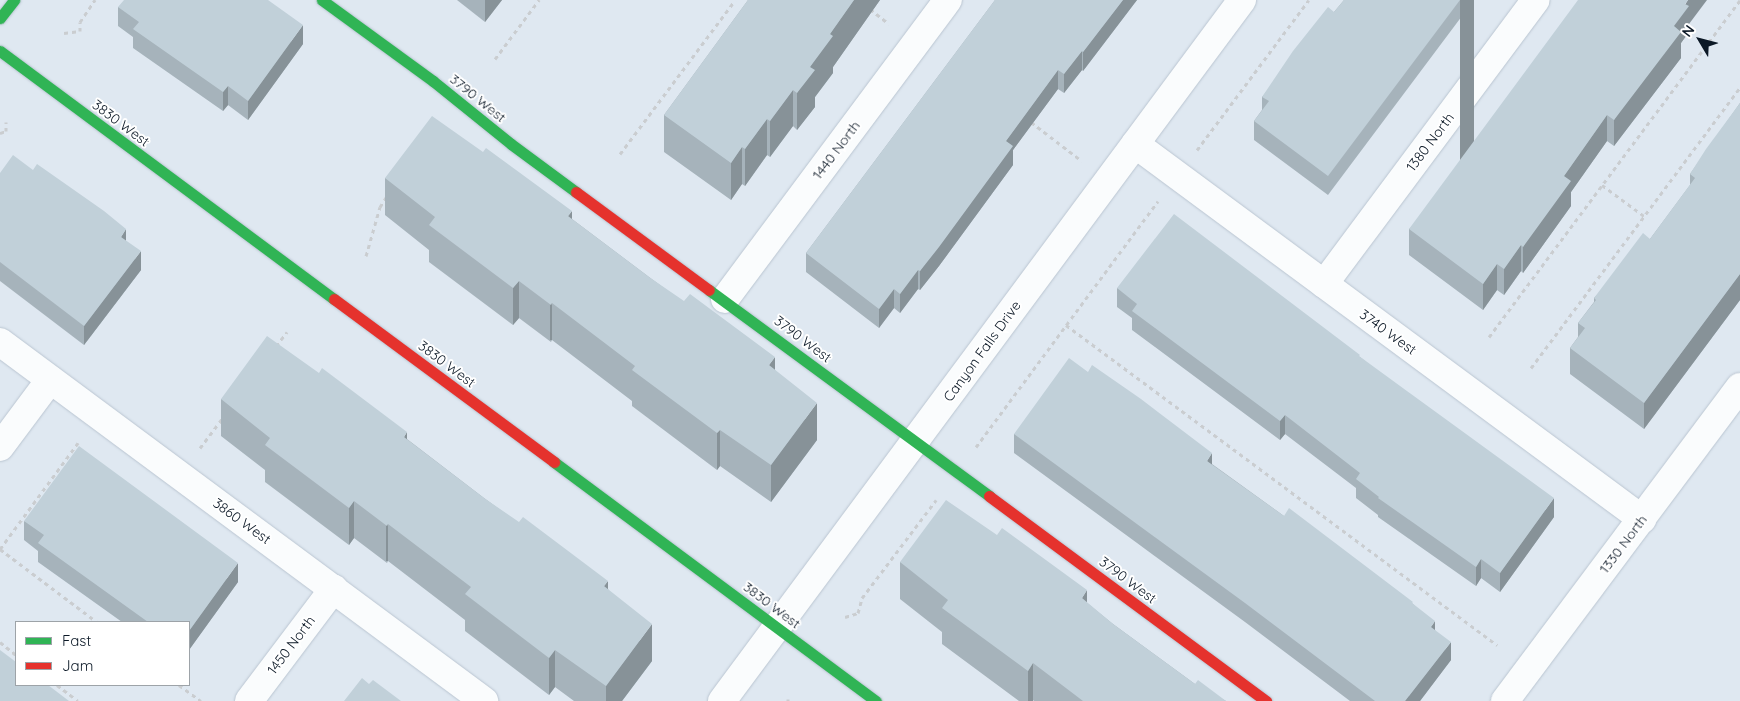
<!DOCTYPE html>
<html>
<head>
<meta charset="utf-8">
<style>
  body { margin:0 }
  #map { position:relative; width:1740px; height:701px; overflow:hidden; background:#dfe8f1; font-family:Quicksand,sans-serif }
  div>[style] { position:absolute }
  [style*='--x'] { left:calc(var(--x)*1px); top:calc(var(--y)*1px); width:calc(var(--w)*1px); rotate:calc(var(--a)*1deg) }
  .path>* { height:3px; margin-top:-1.5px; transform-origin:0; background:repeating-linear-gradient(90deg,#cacdd0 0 4px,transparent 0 8px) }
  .roads { filter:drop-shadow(0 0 1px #bac5d1) drop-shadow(0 0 1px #bac5d1) }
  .street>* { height:28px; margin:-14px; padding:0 14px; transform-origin:14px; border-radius:14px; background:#fafcfd }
  .fast>* { height:11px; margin:-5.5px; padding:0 5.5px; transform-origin:5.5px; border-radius:5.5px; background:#30b455 }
  .jam>* { height:11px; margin:-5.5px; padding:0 5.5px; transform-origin:5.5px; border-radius:5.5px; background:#e5322d }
  .wall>* { inset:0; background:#a6b3bb }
  .shaded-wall>* { inset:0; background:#879298; transform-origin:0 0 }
  .building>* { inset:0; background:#c1d0d9 }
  span { translate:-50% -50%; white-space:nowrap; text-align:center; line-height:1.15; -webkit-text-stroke:4px #fff; paint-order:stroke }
  .street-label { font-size:14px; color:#0b1826 }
  .legend { position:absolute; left:15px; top:621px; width:175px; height:65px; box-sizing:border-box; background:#fff; border:1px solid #9da3a8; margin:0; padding:6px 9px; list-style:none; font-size:15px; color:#0b1826 }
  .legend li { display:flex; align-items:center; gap:10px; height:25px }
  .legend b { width:25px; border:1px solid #9da3a8 }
  .north { position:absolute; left:1675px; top:15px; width:50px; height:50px; -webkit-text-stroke:4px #fff; paint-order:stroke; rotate:307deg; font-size:14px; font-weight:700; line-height:20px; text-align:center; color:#0b1826 }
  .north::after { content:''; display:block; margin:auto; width:18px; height:22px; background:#0b1826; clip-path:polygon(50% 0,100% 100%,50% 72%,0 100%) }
</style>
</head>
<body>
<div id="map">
  <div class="path">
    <i style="--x:870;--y:9;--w:24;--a:38"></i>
    <i style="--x:64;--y:33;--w:16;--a:-7"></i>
    <i style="--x:80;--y:31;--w:9;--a:-90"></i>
    <i style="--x:80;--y:22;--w:27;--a:-56"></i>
    <i style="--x:495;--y:59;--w:74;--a:-53.3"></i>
    <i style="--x:1031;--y:122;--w:64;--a:37.4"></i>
    <i style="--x:0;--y:133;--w:6;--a:-18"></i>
    <i style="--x:6;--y:131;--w:9;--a:-90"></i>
    <i style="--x:1197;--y:150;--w:187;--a:-53.3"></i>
    <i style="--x:620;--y:154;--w:192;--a:-53.2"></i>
    <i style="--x:1602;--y:185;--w:52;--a:36.4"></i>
    <i style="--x:366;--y:256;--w:51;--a:-74.1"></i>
    <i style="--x:380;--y:207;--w:13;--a:-58"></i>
    <i style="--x:1066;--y:325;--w:537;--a:36.59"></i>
    <i style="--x:1489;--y:337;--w:420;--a:-53.3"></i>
    <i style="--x:276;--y:346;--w:18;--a:-52"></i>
    <i style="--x:1531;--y:368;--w:349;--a:-53.3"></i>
    <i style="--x:976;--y:447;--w:306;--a:-53.5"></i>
    <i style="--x:200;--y:448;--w:36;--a:-53"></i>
    <i style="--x:0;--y:549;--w:132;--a:-53.7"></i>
    <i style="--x:0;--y:549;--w:121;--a:37"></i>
    <i style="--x:845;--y:617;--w:14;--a:-17"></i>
    <i style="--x:858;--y:613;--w:16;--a:-75"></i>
    <i style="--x:862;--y:598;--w:123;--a:-52.9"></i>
    <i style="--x:0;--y:642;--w:21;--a:39"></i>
    <i style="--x:57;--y:685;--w:26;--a:37"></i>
    <i style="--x:179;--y:685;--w:27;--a:36"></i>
    <i style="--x:788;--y:699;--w:2;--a:90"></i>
  </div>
  <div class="roads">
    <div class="street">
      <i style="--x:1135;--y:144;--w:631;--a:36.49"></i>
      <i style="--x:1324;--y:284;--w:354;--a:-53.3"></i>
      <i style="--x:725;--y:299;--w:373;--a:-53.3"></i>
      <i style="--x:0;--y:342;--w:603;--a:36.57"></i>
      <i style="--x:0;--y:447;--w:84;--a:-53.3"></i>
      <i style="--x:249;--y:701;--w:141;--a:-53"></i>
      <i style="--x:722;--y:701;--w:873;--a:-53.43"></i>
      <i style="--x:1505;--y:701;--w:392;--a:-53.2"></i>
    </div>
    <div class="fast">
      <i style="--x:322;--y:0;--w:137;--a:36.1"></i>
      <i style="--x:433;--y:81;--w:100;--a:38.9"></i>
      <i style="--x:511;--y:144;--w:81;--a:36.4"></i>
      <i style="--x:0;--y:18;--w:23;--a:-52"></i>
      <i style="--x:0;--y:51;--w:416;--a:36.6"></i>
      <i style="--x:709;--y:290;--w:348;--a:36.3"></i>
      <i style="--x:554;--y:462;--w:401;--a:36.6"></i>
    </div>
    <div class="jam">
      <i style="--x:576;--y:192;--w:165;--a:36.4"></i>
      <i style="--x:334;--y:299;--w:274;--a:36.5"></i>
      <i style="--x:989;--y:496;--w:345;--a:36.5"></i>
    </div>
  </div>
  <div class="wall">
    <i style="clip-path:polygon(457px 0,502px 0,485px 22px)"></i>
    <i style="clip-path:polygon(748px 0,880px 0,833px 67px,833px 73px,815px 97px,815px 107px,797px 130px,793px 126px,770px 157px,767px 155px,745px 186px,742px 184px,731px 200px,664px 152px,664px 115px)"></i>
    <i style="clip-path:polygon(995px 0,1137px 0,1083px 71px,1082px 70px,1064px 93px,1058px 89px,1013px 150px,1013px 165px,939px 266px,920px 290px,918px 289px,900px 313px,894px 308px,879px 328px,806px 272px,806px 253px)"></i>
    <i style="clip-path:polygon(1344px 0,1474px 0,1328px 195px,1254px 140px,1254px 121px,1262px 110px,1262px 97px,1334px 12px)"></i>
    <i style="clip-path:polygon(118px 7px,303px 44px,248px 120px,228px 105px,223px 111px,133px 48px,133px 37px,118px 26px)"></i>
    <i style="clip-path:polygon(1689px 24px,1689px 32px,1681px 43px,1681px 58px,1614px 146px,1607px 141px,1571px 192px,1571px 206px,1523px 273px,1521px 271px,1504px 295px,1497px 290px,1483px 310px,1409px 255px,1409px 229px)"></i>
    <i style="clip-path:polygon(1740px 103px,1740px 300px,1644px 429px,1570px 374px,1570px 348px,1578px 337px,1578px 323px,1594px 302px,1594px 298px,1650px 239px,1690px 185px,1690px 174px)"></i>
    <i style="clip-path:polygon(33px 170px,126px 241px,141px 270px,84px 345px,0 281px,0 173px)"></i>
    <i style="clip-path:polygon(385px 178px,572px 219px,649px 277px,775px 370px,817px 440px,771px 502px,720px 466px,717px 470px,632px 406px,632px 401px,552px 340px,551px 342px,519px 318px,513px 325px,429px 262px,429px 250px,385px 215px)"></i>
    <i style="clip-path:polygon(1117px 288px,1360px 357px,1554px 517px,1500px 592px,1481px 578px,1476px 586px,1378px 517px,1378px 515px,1356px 498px,1356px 488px,1285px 434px,1280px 440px,1132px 330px,1132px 318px,1117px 307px)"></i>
    <i style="clip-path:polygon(221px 399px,407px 439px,484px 498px,608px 589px,652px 661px,622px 701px,574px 701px,555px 687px,549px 695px,465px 631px,465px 620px,388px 561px,387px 563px,354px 538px,349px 545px,265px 482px,265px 470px,221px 436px)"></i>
    <i style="clip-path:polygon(1014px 434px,1212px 464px,1284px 516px,1413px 604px,1435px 630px,1451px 660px,1420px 701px,1350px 701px,1245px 622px,1014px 453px)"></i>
    <i style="clip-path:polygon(24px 521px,238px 582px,189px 650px,189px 622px,122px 622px,38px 562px,38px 551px,24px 540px)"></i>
    <i style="clip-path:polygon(900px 562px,1087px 603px,1113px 624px,1195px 684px,1226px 701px,1034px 701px,1033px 700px,1033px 701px,1019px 701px,942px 644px,942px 632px,900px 599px)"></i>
  </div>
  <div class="shaded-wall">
    <i style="clip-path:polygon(485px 0,502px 0,485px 22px)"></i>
    <i style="clip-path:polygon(854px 0,880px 0,833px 67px,833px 73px,815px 97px,815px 107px,797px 130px,797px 93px,810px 67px,830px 34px)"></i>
    <i style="clip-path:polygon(1123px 0,1137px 0,1083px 71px,1083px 52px)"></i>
    <i style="left:1460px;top:0;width:14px;height:220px"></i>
    <i style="clip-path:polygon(1688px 0,1707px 0,1689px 24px,1689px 32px,1681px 43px,1681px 58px,1614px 146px,1614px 120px)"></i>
    <i style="clip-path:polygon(303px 25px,303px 44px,248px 120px,248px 101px)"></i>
    <i style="clip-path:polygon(1082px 51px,1082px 70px,1064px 93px,1064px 74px)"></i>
    <i style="clip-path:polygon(1058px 70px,1058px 89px,1013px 150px,1013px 165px,939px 266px,920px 290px,920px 271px,1006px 141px)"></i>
    <i style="clip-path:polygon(228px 86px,228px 105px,223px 111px,223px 92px)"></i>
    <i style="clip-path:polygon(793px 90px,793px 126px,770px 157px,770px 121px)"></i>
    <i style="clip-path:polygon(1607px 115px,1607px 141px,1571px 192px,1571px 206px,1523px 273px,1523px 247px,1564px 176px)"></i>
    <i style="clip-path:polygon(767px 119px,767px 155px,745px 186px,745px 149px)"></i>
    <i style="clip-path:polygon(742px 147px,742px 184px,731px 200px,731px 163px)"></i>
    <i style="clip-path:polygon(572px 211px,572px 248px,568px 216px)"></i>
    <i style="clip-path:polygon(126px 229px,126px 248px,121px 237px)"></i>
    <i style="clip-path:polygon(1521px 245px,1521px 271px,1504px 295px,1504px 269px)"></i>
    <i style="clip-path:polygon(141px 251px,141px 270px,84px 345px,84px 326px)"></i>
    <i style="clip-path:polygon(1497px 264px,1497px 290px,1483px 310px,1483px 284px)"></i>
    <i style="clip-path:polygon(918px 270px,918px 289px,900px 313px,900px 294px)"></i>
    <i style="clip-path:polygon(1740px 274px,1740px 300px,1644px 429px,1644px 403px)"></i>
    <i style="clip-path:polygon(519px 281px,519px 318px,513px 325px,513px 288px)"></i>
    <i style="clip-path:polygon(894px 289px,894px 308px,879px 328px,879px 309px)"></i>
    <i style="left:552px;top:303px;width:37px;height:2px;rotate:90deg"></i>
    <i style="clip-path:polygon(775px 357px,775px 394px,769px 365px)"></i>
    <i style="clip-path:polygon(817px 403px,817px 440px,771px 502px,771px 465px)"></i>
    <i style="clip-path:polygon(1285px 415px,1285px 434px,1280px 440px,1280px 421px)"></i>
    <i style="clip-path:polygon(720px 430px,720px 466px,717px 470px,717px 433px)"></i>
    <i style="clip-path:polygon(407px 432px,407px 469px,404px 437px)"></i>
    <i style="clip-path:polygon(1212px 453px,1212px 472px,1207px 461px)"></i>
    <i style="clip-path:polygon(1554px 498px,1554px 517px,1500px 592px,1500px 573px)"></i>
    <i style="clip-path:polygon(354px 501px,354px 538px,349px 545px,349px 508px)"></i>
    <i style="left:388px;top:524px;width:37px;height:2px;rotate:90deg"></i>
    <i style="clip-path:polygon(1481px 559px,1481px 578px,1476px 586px,1476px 567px)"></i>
    <i style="clip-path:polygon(238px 563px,238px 582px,189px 650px,189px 631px)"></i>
    <i style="clip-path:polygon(608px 581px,608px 618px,604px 586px)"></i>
    <i style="clip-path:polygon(1087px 590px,1087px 627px,1082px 598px)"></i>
    <i style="clip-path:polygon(1435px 621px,1435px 640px,1431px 627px)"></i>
    <i style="clip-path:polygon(652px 624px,652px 661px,622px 701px,606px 701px,606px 686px)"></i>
    <i style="clip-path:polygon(1451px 642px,1451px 660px,1420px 701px,1405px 701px)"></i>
    <i style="clip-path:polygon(555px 650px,555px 687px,549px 695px,549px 658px)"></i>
    <i style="clip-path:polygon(1033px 663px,1033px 701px,1028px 701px,1028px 671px)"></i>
  </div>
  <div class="building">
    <i style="clip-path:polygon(124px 0,268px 0,303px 25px,248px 101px,228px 86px,223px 92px,133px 29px,139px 22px,118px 7px)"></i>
    <i style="clip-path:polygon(748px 0,854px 0,830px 34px,833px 36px,810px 67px,815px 70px,797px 93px,793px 90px,770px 121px,767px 119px,745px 149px,742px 147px,731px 163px,664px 115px)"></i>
    <i style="clip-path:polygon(995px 0,1123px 0,1083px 52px,1082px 51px,1064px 74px,1058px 70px,1006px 141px,1013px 146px,939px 247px,920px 271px,918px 270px,900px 294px,894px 289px,879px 309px,806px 253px)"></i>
    <i style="clip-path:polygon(1344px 0,1460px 0,1328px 176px,1254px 121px,1269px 101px,1262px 97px,1293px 51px,1328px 7px,1334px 12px)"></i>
    <i style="clip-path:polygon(1578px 0,1688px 0,1685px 4px,1689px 6px,1674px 26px,1681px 32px,1614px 120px,1607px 115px,1564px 176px,1571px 181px,1523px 247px,1521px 245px,1504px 269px,1497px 264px,1483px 284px,1409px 229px)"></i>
    <i style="clip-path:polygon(1740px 103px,1740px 274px,1644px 403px,1570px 348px,1585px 328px,1578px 323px,1596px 300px,1594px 298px,1643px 233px,1650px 239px,1695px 178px,1690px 174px,1706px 149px)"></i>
    <i style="clip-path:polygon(432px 116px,483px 152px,486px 148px,572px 211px,568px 216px,649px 277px,684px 301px,690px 294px,775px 357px,769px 365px,817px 403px,771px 465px,720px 430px,717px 433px,632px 370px,635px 366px,552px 303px,551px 305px,519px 281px,513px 288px,429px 225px,435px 217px,385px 178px)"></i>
    <i style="clip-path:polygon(13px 155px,33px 170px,37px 164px,104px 211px,126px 229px,121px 237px,141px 251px,84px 326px,0 262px,0 173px)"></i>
    <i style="clip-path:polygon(1174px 214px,1360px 355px,1359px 356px,1554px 498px,1500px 573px,1481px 559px,1476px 567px,1378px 498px,1379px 497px,1356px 479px,1360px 473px,1285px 415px,1280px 421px,1132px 311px,1137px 304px,1117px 288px)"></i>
    <i style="clip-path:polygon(267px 336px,319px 373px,322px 368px,407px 432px,404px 437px,484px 498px,519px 522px,523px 517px,608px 581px,604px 586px,652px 624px,606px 686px,555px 650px,549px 658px,465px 594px,471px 587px,388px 524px,387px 526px,354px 501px,349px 508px,265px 445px,270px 438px,221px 399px)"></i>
    <i style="clip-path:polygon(1069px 358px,1088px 372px,1092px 365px,1141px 399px,1212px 453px,1207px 461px,1284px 516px,1289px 508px,1413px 602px,1412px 603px,1435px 621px,1431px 627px,1451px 642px,1405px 701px,1375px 701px,1245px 603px,1014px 434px)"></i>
    <i style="clip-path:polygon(79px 446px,238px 563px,189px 631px,189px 622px,148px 622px,38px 543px,44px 535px,24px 521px)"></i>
    <i style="clip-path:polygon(946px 500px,997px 535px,1002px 528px,1087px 590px,1082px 598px,1113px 624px,1195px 684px,1198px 680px,1226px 701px,1083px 701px,1033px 663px,1028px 671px,942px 608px,948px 600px,900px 562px)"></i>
    <i style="clip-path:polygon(0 650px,16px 662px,16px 685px,48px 685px,69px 701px,0 701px)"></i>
    <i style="clip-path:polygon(362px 678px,369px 684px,373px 680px,401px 701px,344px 701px)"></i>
  </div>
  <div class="street-label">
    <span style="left:478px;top:98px;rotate:39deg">3790 West</span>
    <span style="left:121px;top:123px;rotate:37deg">3830 West</span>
    <span style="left:1430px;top:142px;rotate:-53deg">1380 North</span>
    <span style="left:836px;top:150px;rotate:-53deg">1440 North</span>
    <span style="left:1388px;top:332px;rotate:36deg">3740 West</span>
    <span style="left:803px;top:339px;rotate:37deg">3790 West</span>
    <span style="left:982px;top:351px;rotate:-54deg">Canyon Falls Drive</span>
    <span style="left:447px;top:364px;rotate:37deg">3830 West</span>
    <span style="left:242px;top:521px;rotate:36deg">3860 West</span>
    <span style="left:1623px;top:544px;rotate:-53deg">1330 North</span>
    <span style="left:1128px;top:580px;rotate:37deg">3790 West</span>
    <span style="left:772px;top:605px;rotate:37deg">3830 West</span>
    <span style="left:291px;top:645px;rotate:-53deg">1450 North</span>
  </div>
  <ul class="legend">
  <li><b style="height:6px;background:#30b455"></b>Fast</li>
  <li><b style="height:6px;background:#e5322d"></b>Jam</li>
  </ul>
  <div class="north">N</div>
</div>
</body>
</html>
